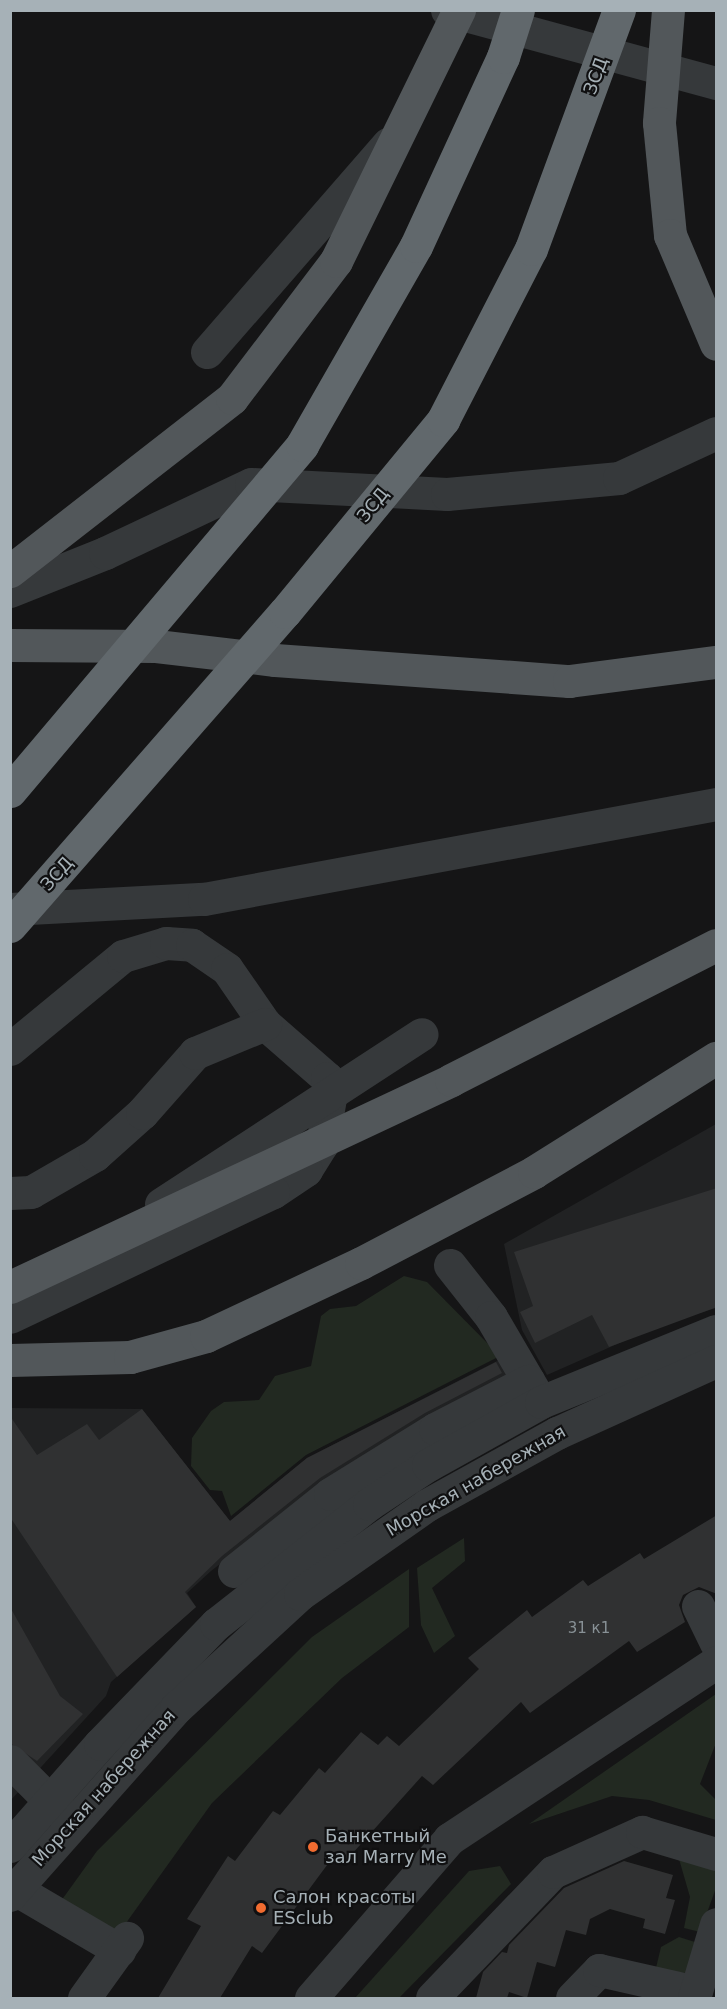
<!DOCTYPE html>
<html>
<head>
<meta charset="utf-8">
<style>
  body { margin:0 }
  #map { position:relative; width:727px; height:2009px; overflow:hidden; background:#151516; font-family:"DejaVu Sans",sans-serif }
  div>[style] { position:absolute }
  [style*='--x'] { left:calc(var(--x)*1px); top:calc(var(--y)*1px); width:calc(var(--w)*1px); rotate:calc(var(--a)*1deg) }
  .built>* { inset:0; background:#212223 }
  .green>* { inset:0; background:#222921 }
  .building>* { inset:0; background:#303132 }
  .minor>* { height:33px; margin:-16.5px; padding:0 16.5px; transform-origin:16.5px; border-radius:16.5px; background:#36393b }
  .major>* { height:33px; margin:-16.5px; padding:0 16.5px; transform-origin:16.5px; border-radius:16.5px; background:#52575a }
  .minor-bridge>* { height:33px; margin:-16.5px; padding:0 16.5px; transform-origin:16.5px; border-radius:16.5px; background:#36393b }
  .major-bridge>* { height:33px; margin:-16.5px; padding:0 16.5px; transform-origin:16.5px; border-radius:16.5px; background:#52575a }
  .highway-bridge>* { height:33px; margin:-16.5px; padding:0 16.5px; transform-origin:16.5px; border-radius:16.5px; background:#61686c }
  .dots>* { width:16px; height:16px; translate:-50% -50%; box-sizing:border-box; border:3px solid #101011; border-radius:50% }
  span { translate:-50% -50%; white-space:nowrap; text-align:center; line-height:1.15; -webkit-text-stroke:4.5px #101011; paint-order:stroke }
  .number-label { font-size:15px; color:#889196 }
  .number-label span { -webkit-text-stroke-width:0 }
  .street-label { font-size:18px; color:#a6b1b7 }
  .poi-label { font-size:18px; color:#a6b1b7 }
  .left { translate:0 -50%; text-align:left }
  .frame { position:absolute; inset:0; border:12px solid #a6b1b7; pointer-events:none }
</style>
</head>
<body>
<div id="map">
  <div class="built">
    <i style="clip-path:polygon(716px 1124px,716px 1308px,658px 1326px,547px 1375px,522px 1330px,504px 1244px)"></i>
    <i style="clip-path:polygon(503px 1358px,514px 1376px,326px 1483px,211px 1571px,187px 1593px,196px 1607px,111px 1682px,106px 1696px,11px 1800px,11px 1408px,142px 1409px,230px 1521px,307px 1458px)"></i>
  </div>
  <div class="green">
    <i style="clip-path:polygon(404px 1276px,427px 1282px,500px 1356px,306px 1455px,231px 1516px,222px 1491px,210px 1490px,191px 1466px,192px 1438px,211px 1411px,224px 1402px,259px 1400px,275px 1376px,311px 1366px,321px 1316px,330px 1309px,356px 1306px)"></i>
    <i style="clip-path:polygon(464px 1538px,465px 1561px,432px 1588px,455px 1636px,434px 1653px,421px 1625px,417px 1568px)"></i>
    <i style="clip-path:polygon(409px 1569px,409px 1627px,342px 1678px,212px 1803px,116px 1937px,61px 1901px,97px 1851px,312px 1637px)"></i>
    <i style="clip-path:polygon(716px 1694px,716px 1743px,700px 1784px,716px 1800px,716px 1820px,649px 1800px,612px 1796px,529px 1824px)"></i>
    <i style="clip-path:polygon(679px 1859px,716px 1865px,716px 1888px,700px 1932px,684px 1928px,690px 1897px)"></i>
    <i style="clip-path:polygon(500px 1866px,511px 1884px,399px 1998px,355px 1998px,469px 1871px)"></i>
    <i style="clip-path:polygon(679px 1937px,698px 1943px,689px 1973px,655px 1972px,661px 1947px)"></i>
  </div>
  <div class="building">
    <i style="clip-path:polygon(717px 1188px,717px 1307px,609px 1347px,592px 1315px,535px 1343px,520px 1312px,533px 1306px,514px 1252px)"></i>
    <i style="clip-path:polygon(496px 1362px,502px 1373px,425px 1413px,320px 1478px,222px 1556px,185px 1592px,196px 1607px,117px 1677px,10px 1517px,10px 1416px,37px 1455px,87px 1424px,99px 1440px,142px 1409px,230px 1521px,307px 1458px)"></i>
    <i style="clip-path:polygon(717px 1515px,717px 1594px,699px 1587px,683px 1595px,679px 1605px,685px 1622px,637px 1652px,629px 1641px,530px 1713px,521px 1702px,433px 1785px,422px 1776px,343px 1864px,333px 1857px,262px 1953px,252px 1946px,220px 1998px,158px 1998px,201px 1926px,187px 1919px,228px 1856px,235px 1861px,273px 1811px,280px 1815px,319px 1768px,325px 1773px,361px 1732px,378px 1745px,387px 1736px,399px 1746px,479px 1669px,468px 1658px,527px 1610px,532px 1617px,583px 1580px,588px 1586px,640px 1553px,644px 1559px)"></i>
    <i style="clip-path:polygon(10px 1607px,60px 1696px,83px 1714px,37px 1761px,10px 1743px)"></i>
    <i style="clip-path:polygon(624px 1861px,673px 1875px,666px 1898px,675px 1900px,665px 1934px,643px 1928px,645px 1919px,610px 1909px,590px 1919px,586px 1935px,566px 1930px,555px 1967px,537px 1962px,527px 1998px,509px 1992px,507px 1998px,476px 1998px,483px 1972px,502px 1952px,507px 1953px,509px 1945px,564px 1888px)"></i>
  </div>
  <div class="minor">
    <i style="--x:447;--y:10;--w:279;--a:15.2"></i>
    <i style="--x:207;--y:352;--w:276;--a:-49"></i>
    <i style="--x:10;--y:591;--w:102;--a:-21.8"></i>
    <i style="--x:105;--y:553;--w:161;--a:-25.3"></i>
    <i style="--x:251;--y:484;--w:196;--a:2.9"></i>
    <i style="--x:447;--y:494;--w:173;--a:-5.3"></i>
    <i style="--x:619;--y:478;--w:107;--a:-24.9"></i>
    <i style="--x:10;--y:909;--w:194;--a:-3"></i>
    <i style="--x:204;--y:899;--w:521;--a:-10.51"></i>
    <i style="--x:10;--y:1049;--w:146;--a:-39.5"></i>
    <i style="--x:123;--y:956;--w:45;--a:-16.8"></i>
    <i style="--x:166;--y:943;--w:26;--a:4"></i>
    <i style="--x:192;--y:945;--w:42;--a:34.4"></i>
    <i style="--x:227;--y:969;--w:67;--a:55.4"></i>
    <i style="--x:265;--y:1024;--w:82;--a:41.1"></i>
    <i style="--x:327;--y:1078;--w:20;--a:81"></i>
    <i style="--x:330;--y:1098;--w:47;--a:99.9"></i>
    <i style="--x:322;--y:1144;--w:31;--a:122"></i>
    <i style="--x:306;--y:1170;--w:40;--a:146"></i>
    <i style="--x:273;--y:1192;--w:291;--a:154.6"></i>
    <i style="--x:10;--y:1193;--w:21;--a:-3"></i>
    <i style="--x:31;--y:1192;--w:74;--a:-30"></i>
    <i style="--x:95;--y:1155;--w:63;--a:-41.8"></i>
    <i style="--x:142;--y:1113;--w:80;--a:-48.5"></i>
    <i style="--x:195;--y:1053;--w:76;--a:-22.5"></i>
    <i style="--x:450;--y:1265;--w:66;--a:51.7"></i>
    <i style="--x:491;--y:1317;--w:95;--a:59.7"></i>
    <i style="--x:234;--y:1571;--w:123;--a:-38.7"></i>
    <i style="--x:330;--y:1494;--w:123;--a:-31.8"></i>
    <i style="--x:435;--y:1429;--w:105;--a:-27.3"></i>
    <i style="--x:698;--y:1606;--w:41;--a:64.1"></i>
    <i style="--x:10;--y:1761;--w:76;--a:45"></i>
    <i style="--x:10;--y:1846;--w:136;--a:-48.6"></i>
    <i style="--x:100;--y:1744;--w:167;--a:-46"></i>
    <i style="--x:216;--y:1624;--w:194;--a:-38.1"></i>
    <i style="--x:369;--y:1504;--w:71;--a:-33.5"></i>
    <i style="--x:428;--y:1465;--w:129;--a:-29.1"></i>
    <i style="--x:541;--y:1402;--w:189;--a:-22.1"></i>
    <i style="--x:15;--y:1889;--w:121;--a:30.4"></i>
    <i style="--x:10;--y:1895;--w:250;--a:-48.4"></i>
    <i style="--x:176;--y:1708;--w:168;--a:-42.6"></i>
    <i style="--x:300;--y:1594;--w:155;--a:-35"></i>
    <i style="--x:427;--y:1505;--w:149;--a:-29"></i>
    <i style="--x:557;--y:1433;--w:175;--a:-24.4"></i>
    <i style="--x:84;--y:1998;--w:74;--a:-54.4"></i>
    <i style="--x:311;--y:1998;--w:211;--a:-49"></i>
    <i style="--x:449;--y:1839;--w:320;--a:-33.5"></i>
    <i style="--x:432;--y:1998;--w:175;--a:-46.2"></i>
    <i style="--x:553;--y:1872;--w:98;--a:-24.2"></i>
    <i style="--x:642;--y:1832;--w:77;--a:16.6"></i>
    <i style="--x:572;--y:1998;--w:39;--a:-46"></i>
    <i style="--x:599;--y:1970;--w:99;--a:12.8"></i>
    <i style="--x:694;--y:1998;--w:77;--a:-73.4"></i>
  </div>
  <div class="major">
    <i style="--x:10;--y:571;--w:281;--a:-37.9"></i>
    <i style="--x:10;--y:645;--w:146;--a:0.4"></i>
    <i style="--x:156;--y:646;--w:120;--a:6.7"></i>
    <i style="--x:275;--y:660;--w:295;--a:4.1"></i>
    <i style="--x:569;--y:681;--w:148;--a:-7.4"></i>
    <i style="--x:10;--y:1360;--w:120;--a:-1.4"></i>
    <i style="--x:130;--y:1357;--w:79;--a:-15.4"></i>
    <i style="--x:206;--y:1336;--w:171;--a:-25.2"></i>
    <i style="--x:361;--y:1263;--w:195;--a:-27.7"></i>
    <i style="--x:534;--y:1172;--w:215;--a:-32.1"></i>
  </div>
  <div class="minor-bridge">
    <i style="--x:161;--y:1204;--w:311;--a:-33.1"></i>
  </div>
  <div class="major-bridge">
    <i style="--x:668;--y:10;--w:113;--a:94.6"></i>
    <i style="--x:659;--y:123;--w:113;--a:84.4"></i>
    <i style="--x:670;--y:235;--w:118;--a:67.1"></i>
    <i style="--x:232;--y:398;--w:172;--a:-52.8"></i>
    <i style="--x:336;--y:261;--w:280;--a:-63.9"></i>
    <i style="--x:10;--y:1287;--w:487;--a:-25.1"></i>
    <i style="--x:451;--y:1080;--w:297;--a:-27"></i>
  </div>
  <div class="highway-bridge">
    <i style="--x:10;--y:791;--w:453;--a:-49.8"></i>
    <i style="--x:302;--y:445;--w:229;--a:-60.2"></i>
    <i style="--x:416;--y:246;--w:208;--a:-65.3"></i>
    <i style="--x:503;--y:57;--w:49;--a:-72.3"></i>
    <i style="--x:10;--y:926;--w:417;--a:-48.8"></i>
    <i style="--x:285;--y:612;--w:249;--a:-50.5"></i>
    <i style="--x:443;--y:420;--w:192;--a:-62.8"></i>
    <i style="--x:531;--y:249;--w:255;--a:-69.8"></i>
  </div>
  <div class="dots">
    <i style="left:313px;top:1847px;background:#f26c30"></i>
    <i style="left:261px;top:1908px;background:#f26c30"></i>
  </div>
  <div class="number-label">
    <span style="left:589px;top:1629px">31 к1</span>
  </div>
  <div class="street-label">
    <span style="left:596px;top:76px;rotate:-70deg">ЗСД</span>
    <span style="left:373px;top:505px;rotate:-51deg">ЗСД</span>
    <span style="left:57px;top:874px;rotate:-48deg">ЗСД</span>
    <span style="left:476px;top:1481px;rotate:-30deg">Морская набережная</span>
    <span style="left:104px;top:1788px;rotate:-48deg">Морская набережная</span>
  </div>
  <div class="poi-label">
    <span class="left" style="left:325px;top:1847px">Банкетный<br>зал Marry Me</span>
    <span class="left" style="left:273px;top:1908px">Салон красоты<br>ESclub</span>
  </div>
  <div class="frame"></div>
</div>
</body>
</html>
